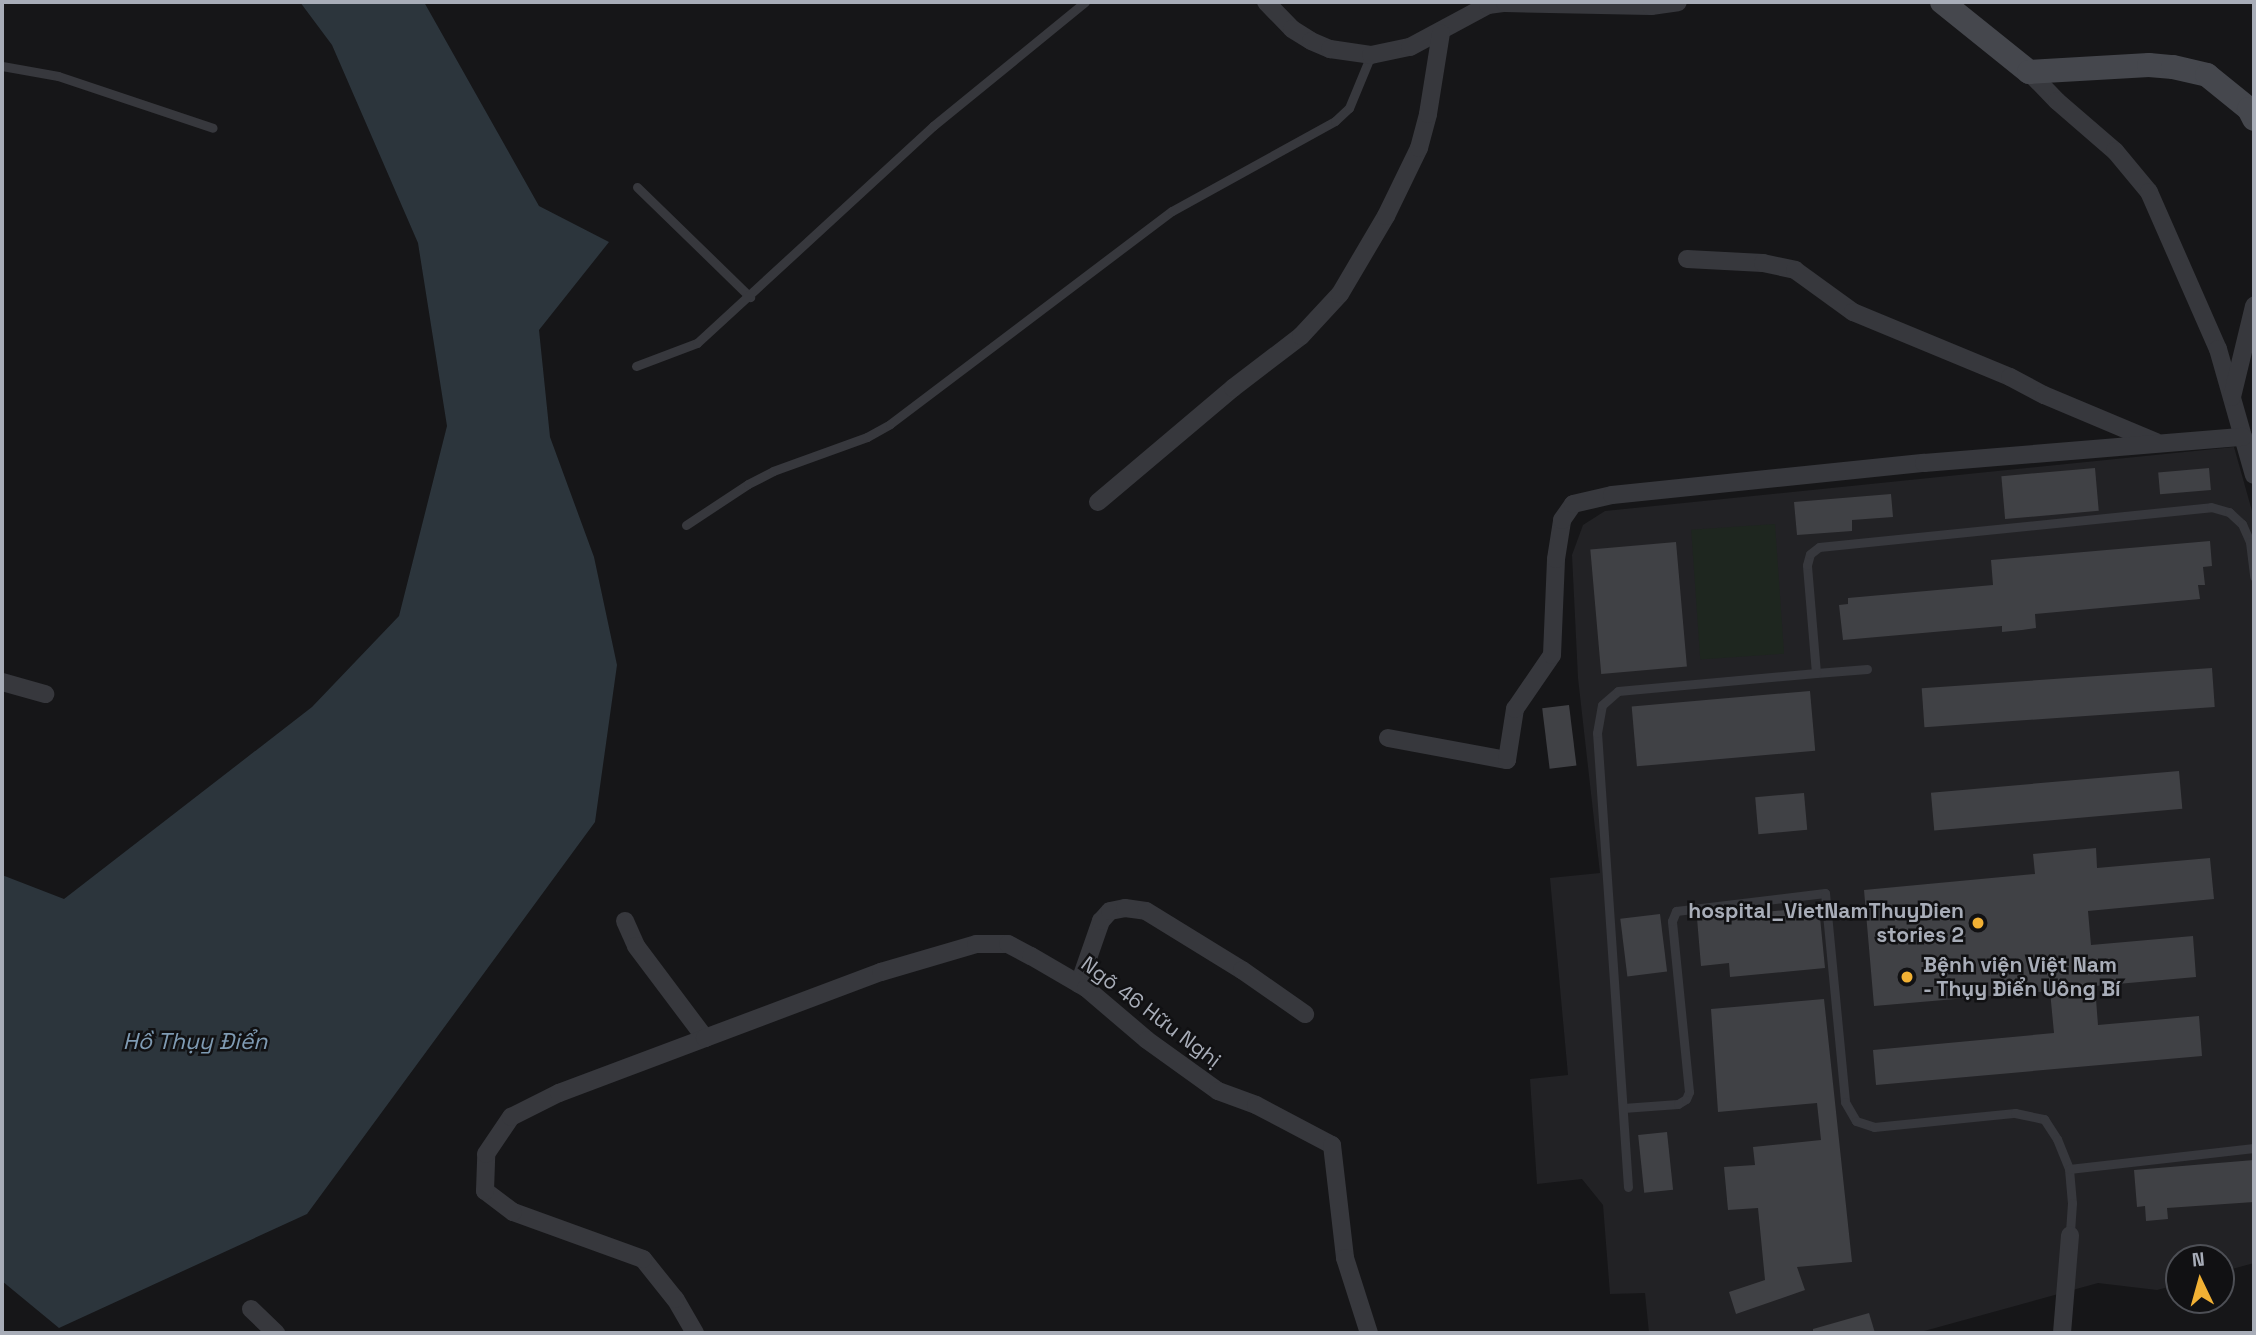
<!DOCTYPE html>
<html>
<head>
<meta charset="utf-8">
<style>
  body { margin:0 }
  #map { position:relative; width:2256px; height:1335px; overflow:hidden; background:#161618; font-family:"Space Grotesk",sans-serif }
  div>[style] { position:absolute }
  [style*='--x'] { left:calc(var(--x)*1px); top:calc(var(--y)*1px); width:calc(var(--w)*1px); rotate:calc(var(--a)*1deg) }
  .built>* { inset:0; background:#222225 }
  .green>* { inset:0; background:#1e261f; transform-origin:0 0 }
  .water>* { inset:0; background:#2c353c }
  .building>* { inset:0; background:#404145; transform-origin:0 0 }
  .lane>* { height:9px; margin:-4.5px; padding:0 4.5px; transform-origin:4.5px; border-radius:4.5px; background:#37383d }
  .street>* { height:18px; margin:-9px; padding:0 9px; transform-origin:9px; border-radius:9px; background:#37383d }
  .secondary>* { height:24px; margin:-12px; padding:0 12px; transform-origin:12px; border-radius:12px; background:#45474d }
  .dots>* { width:19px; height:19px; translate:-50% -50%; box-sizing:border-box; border:4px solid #111113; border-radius:50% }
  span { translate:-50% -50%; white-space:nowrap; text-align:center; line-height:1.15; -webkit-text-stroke:5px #111113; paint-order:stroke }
  .poi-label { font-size:21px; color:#a8adb8; font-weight:700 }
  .right { translate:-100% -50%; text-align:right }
  .left { translate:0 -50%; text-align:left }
  .street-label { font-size:21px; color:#a8adb8 }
  .water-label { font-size:23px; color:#7f9bb3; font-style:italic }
  .frame { position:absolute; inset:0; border:4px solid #a8adb8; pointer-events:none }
  .north { position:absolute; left:2165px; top:1244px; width:70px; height:70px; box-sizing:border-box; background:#111113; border:2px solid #4d4f55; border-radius:50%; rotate:355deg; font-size:19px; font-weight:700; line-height:28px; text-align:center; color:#a8adb8 }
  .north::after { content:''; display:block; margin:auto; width:24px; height:32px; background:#f2b134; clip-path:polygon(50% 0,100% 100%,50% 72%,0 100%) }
</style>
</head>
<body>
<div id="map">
  <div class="built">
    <i style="clip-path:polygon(2234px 447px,2254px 518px,2254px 1263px,2221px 1272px,2221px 1258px,2179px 1258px,2179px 1284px,2157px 1290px,2098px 1283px,1917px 1333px,1649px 1333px,1645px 1293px,1610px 1294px,1603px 1205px,1582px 1179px,1537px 1184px,1530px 1079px,1568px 1075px,1550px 878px,1600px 873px,1578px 678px,1572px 555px,1583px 525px,1605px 511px)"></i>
  </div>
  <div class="green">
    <i style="left:1775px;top:524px;width:130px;height:84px;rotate:86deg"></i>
  </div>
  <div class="water">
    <i style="clip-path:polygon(300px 2px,424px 2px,539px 206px,609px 242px,539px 330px,550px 437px,594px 557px,617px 665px,595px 822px,307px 1214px,59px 1328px,2px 1281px,2px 875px,64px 899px,312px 707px,399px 616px,447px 426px,418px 243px,332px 45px)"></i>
  </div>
  <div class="building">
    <i style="left:2095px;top:468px;width:43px;height:94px;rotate:85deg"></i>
    <i style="left:2209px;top:468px;width:22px;height:51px;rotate:85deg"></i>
    <i style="clip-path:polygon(1891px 494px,1893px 517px,1852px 520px,1852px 531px,1797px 535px,1794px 502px)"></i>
    <i style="clip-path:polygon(2210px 541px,2212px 566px,2203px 567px,2205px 585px,2198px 585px,2200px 599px,2035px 614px,2036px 628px,2022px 630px,2002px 632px,2002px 626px,1843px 640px,1839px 605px,1848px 604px,1848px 598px,1993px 585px,1991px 560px)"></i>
    <i style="left:1676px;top:542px;width:125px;height:86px;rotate:85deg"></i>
    <i style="left:2212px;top:668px;width:39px;height:291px;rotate:86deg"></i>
    <i style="left:1810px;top:691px;width:60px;height:179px;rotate:85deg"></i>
    <i style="left:1569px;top:705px;width:61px;height:27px;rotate:83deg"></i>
    <i style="left:2179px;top:771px;width:38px;height:249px;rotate:85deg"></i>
    <i style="left:1804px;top:793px;width:37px;height:49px;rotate:85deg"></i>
    <i style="clip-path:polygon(2096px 848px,2097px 868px,2210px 858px,2214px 899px,2088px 911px,2091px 945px,2193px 936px,2196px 977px,2095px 986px,2098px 1025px,2199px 1016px,2202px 1056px,1876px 1085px,1873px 1050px,2054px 1033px,2050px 991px,1874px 1006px,1864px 890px,2035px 874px,2033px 854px)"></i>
    <i style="clip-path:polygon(1819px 907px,1825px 968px,1730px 977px,1729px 963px,1701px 966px,1697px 918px)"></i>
    <i style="left:1660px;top:914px;width:58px;height:40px;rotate:83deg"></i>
    <i style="clip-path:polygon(1824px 999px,1852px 1262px,1797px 1267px,1805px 1290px,1736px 1314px,1729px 1292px,1765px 1280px,1758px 1208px,1728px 1210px,1724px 1167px,1755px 1165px,1753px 1147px,1821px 1140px,1817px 1103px,1718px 1112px,1711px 1009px)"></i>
    <i style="left:1667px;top:1132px;width:58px;height:29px;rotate:84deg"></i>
    <i style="clip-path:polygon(2254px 1160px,2254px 1202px,2167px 1208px,2168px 1219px,2146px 1221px,2145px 1206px,2137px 1207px,2134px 1170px)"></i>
    <i style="clip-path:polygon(1869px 1313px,1875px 1333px,1813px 1333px,1813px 1329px)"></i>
  </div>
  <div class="lane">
    <i style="--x:2;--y:66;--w:57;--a:10.1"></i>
    <i style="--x:58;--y:76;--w:163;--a:18.5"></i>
    <i style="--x:637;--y:187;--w:158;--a:44.2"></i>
    <i style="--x:636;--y:366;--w:65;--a:-20.7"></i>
    <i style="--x:697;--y:343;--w:321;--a:-42.6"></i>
    <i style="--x:933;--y:126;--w:196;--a:-39.2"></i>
    <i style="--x:686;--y:525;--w:74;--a:-33.5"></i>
    <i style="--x:748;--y:484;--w:28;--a:-27"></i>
    <i style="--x:773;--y:471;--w:100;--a:-19.9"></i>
    <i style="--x:867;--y:437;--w:26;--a:-29"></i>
    <i style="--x:890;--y:424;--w:353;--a:-37.1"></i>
    <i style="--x:1172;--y:211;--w:186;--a:-28.9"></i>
    <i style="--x:1335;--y:121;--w:19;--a:-43"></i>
    <i style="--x:1349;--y:108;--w:57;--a:-67.5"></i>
    <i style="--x:1867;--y:669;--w:51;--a:175.5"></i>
    <i style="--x:1816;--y:673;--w:108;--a:-94.8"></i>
    <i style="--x:1807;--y:565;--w:11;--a:-75"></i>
    <i style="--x:1810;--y:554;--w:11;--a:-38"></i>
    <i style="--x:1819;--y:547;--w:394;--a:-5.8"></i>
    <i style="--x:2211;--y:507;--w:19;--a:16"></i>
    <i style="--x:2229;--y:512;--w:18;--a:43"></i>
    <i style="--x:2242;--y:524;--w:20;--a:66"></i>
    <i style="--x:2250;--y:542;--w:35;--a:83"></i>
    <i style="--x:1623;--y:1108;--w:55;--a:-4.2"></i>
    <i style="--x:1678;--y:1104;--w:9;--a:-32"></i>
    <i style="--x:1686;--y:1099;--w:8;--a:-67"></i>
    <i style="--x:1689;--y:1092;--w:172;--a:-95.7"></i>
    <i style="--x:1672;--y:921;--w:11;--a:-68"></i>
    <i style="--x:1676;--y:911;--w:150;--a:-6.9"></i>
    <i style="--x:1825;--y:893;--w:210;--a:84.5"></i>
    <i style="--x:1845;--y:1102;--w:22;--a:60"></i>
    <i style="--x:1856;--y:1121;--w:19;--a:18"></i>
    <i style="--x:1874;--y:1127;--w:142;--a:-5.7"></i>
    <i style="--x:2015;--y:1113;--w:30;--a:12"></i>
    <i style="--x:2044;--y:1119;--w:24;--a:57"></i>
    <i style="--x:2057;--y:1139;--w:32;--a:68"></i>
    <i style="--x:2069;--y:1169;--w:34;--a:85"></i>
    <i style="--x:2072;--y:1203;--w:32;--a:94"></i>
    <i style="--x:2069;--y:1169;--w:186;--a:-6.5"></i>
    <i style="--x:1628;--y:1187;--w:455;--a:-93.9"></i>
    <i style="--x:1597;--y:733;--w:28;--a:-80"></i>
    <i style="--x:1602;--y:705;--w:21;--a:-41"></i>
    <i style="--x:1618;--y:691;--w:199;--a:-5.2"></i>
  </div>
  <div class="street">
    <i style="--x:1266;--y:2;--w:37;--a:46"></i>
    <i style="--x:1292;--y:29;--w:22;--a:32"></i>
    <i style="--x:1311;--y:41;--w:21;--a:23"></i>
    <i style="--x:1330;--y:49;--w:41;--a:8.3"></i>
    <i style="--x:1371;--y:55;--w:40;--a:-12"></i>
    <i style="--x:1410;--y:47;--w:89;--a:-28.3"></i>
    <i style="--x:1488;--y:5;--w:17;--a:-7"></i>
    <i style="--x:1505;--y:3;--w:146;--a:1.2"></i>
    <i style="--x:1651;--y:6;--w:27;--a:-8"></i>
    <i style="--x:2029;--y:72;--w:40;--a:46"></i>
    <i style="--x:2057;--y:101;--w:77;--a:40.8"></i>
    <i style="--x:2115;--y:151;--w:53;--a:50.3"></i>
    <i style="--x:2149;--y:192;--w:171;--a:66.3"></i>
    <i style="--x:2218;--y:349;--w:131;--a:74.1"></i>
    <i style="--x:1687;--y:259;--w:76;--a:3"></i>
    <i style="--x:1763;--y:263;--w:33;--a:12"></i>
    <i style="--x:1795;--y:270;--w:72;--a:35.9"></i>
    <i style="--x:1853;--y:312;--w:170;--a:22.5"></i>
    <i style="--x:2010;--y:377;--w:38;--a:28"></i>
    <i style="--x:2044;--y:395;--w:121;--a:22.8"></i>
    <i style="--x:2232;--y:397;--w:94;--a:-76.4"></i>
    <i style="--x:1098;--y:502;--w:177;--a:-40.2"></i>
    <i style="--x:1233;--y:388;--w:86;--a:-37.4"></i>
    <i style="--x:1301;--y:336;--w:57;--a:-47.1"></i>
    <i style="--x:1340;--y:294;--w:91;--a:-59.5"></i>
    <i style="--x:1386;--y:216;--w:76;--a:-64.1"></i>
    <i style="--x:1419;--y:148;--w:35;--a:-75"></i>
    <i style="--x:1428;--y:114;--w:82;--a:-80.9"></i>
    <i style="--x:2;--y:682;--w:45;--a:15.6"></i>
    <i style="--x:1388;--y:738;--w:121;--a:10.5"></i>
    <i style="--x:1507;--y:760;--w:52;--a:-81.1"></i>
    <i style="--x:1515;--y:709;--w:65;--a:-55.6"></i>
    <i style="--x:1552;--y:655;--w:96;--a:-87.6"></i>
    <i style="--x:1556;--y:559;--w:39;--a:-81"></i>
    <i style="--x:1562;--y:520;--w:19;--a:-55"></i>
    <i style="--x:1573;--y:504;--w:40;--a:-13"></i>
    <i style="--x:1612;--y:495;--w:314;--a:-5.9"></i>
    <i style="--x:1924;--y:463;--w:320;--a:-4.7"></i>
    <i style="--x:625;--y:921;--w:27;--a:66"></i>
    <i style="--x:636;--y:946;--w:115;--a:53.1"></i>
    <i style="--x:1079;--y:984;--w:67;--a:-70.8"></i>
    <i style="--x:1101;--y:921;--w:13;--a:-48"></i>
    <i style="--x:1110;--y:911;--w:15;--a:-11"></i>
    <i style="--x:1125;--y:908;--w:21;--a:8"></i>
    <i style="--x:1146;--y:911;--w:113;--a:31.6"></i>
    <i style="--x:1242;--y:970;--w:77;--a:34.9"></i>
    <i style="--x:251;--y:1309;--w:35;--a:44"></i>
    <i style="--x:695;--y:1333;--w:39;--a:-120"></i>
    <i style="--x:675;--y:1299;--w:51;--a:-128.7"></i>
    <i style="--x:643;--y:1259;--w:138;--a:-160.1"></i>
    <i style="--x:513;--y:1212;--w:35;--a:-143"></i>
    <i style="--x:485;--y:1191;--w:37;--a:-88"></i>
    <i style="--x:486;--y:1154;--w:45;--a:-56"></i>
    <i style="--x:511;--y:1117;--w:54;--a:-26.6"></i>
    <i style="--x:559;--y:1093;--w:156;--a:-20.6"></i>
    <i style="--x:705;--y:1038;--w:188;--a:-20.6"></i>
    <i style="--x:881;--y:972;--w:99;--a:-16.4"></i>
    <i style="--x:976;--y:944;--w:32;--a:0"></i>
    <i style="--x:1008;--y:944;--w:26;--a:28"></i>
    <i style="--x:1031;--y:956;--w:64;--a:30.2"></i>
    <i style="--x:1086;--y:988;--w:80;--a:40.4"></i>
    <i style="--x:1147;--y:1040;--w:87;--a:35.7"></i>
    <i style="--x:1218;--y:1091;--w:40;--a:20.2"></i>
    <i style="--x:1256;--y:1105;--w:86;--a:27.8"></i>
    <i style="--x:1332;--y:1145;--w:114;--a:83.4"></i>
    <i style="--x:1345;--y:1258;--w:79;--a:72.3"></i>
    <i style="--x:2062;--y:1333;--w:98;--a:-85.3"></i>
  </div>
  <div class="secondary">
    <i style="--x:1942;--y:2;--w:112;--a:38.8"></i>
    <i style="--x:2029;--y:72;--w:120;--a:-3.3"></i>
    <i style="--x:2149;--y:65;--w:24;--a:5"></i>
    <i style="--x:2173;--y:67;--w:35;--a:13"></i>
    <i style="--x:2207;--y:75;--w:54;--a:39"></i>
    <i style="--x:2249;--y:109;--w:11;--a:63"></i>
  </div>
  <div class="dots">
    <i style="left:1978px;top:923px;background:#f2b134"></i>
    <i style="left:1907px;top:977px;background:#f2b134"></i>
  </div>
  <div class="poi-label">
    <span class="right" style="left:1964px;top:923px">hospital_VietNamThuyDien<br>stories 2</span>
    <span class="left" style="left:1923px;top:977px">Bệnh viện Việt Nam<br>- Thụy Điển Uông Bí</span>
  </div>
  <div class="street-label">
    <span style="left:1151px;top:1012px;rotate:37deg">Ngõ 46 Hữu Nghị</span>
  </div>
  <div class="water-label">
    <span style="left:195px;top:1041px">Hồ Thụy Điển</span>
  </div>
  <div class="frame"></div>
  <div class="north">N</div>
</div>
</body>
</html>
